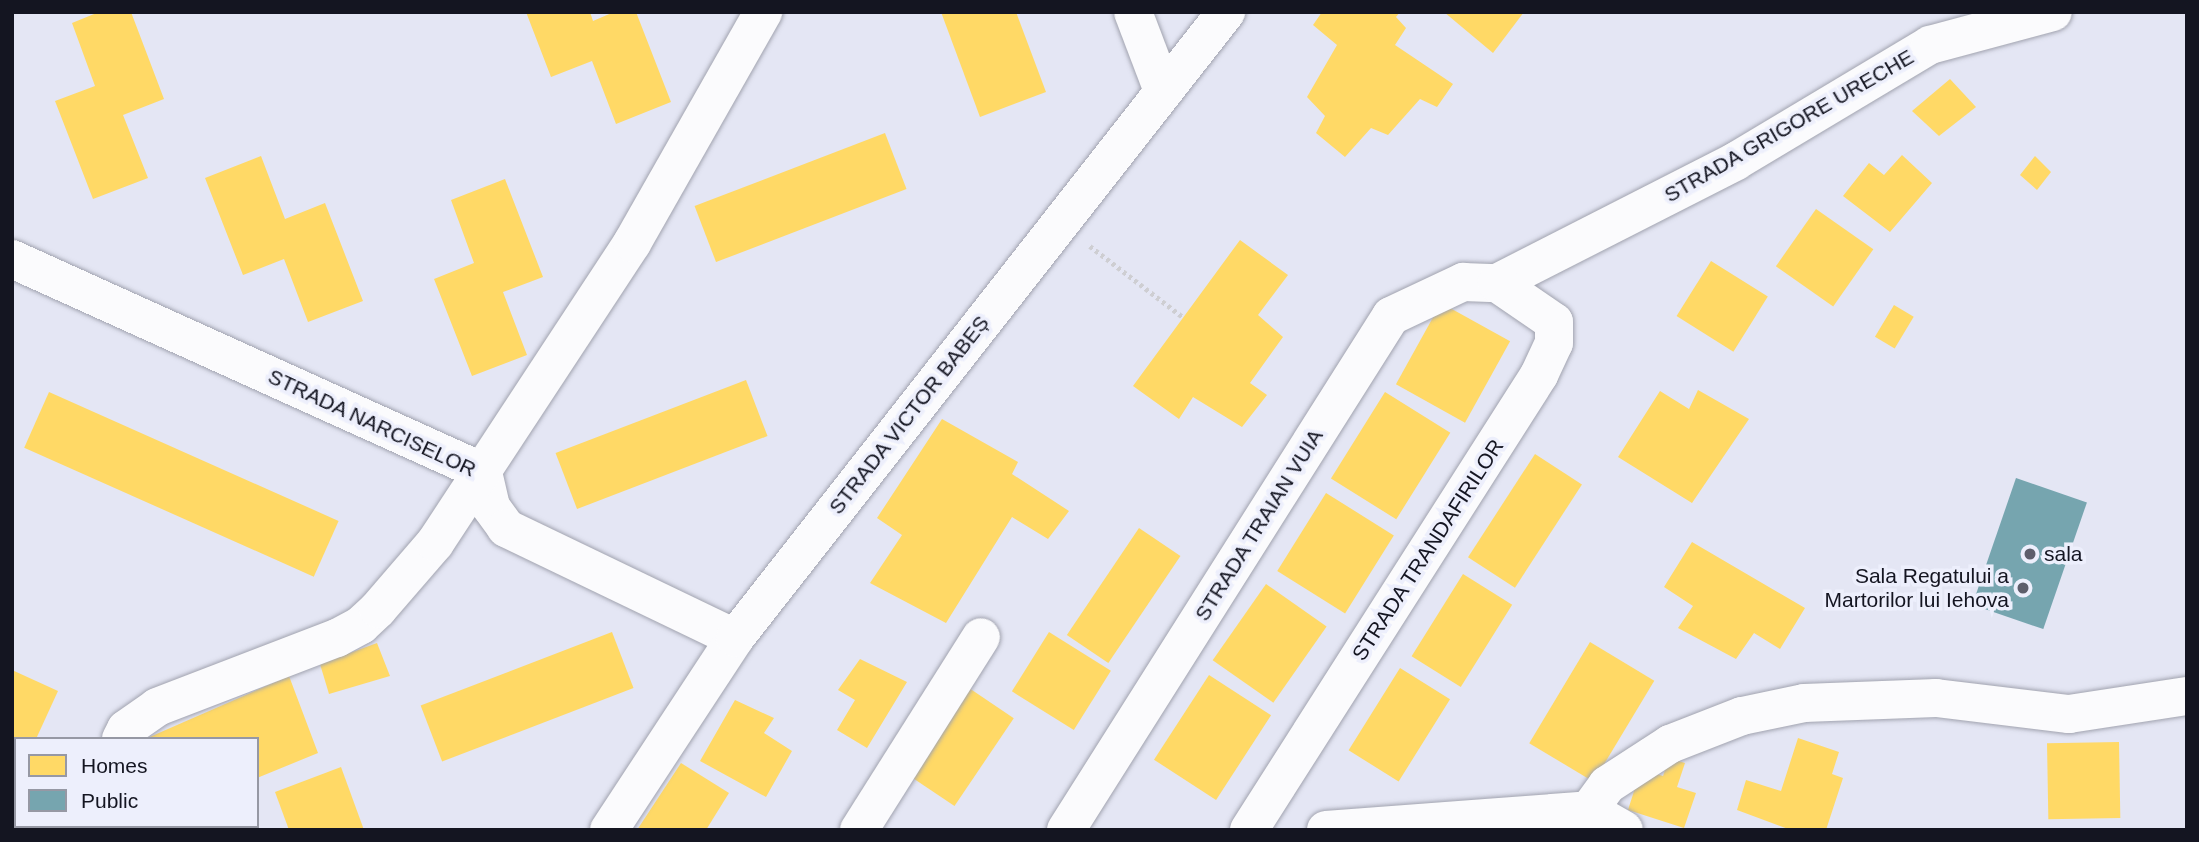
<!DOCTYPE html>
<html>
<head>
<meta charset="utf-8">
<style>
  body { margin:0 }
  #map { position:relative; width:2199px; height:842px; overflow:hidden; background:#e4e6f4; font-family:Helvetica,sans-serif }
  div>[style] { position:absolute }
  [style*='--x'] { left:calc(var(--x)*1px); top:calc(var(--y)*1px); width:calc(var(--w)*1px); rotate:calc(var(--a)*1deg) }
  .homes>* { inset:0; background:#ffd966; transform-origin:0 0 }
  .public>* { inset:0; background:#76a5af; transform-origin:0 0 }
  .path>* { height:4.5px; margin-top:-2.25px; transform-origin:0; background:repeating-linear-gradient(90deg,#ceced2 0 3.5px,transparent 0 7px) }
  .roads { filter:drop-shadow(0 0 2px #a1a3af) drop-shadow(0 0 2px #a1a3af) }
  .street>* { height:38px; margin:-19px; padding:0 19px; transform-origin:19px; border-radius:19px; background:#fbfbfd }
  .dots>* { width:19px; height:19px; translate:-50% -50%; box-sizing:border-box; border:4px solid #edeffc; border-radius:50% }
  span { translate:-50% -50%; white-space:nowrap; text-align:center; line-height:1.15; -webkit-text-stroke:7px #edeffc; paint-order:stroke }
  .street-label { font-size:21px; color:#141521 }
  .poi-label { font-size:21px; color:#141521 }
  .left { translate:0 -50%; text-align:left }
  .right { translate:-100% -50%; text-align:right }
  .frame { position:absolute; inset:0; border:14px solid #141521; pointer-events:none }
  .legend { position:absolute; left:14px; top:737px; width:245px; height:91px; box-sizing:border-box; background:#edeffc; border:2px solid #9698a4; margin:0; padding:9px 12px; list-style:none; font-size:21px; color:#141521 }
  .legend li { display:flex; align-items:center; gap:14px; height:35px }
  .legend b { width:35px; border:2px solid #9698a4 }
</style>
</head>
<body>
<div id="map">
  <div class="homes">
    <i style="clip-path:polygon(99px 12px,131px 12px,164px 99px,123px 115px,148px 178px,93px 199px,55px 101px,95px 86px,72px 23px)"></i>
    <i style="clip-path:polygon(526px 12px,590px 12px,593px 21px,614px 12px,636px 12px,671px 102px,616px 124px,592px 61px,551px 77px)"></i>
    <i style="clip-path:polygon(941px 12px,1016px 12px,1046px 92px,980px 117px)"></i>
    <i style="clip-path:polygon(1322px 12px,1400px 12px,1396px 17px,1406px 28px,1395px 45px,1453px 84px,1437px 107px,1420px 99px,1388px 135px,1371px 128px,1345px 157px,1316px 133px,1325px 116px,1307px 97px,1337px 45px,1313px 25px)"></i>
    <i style="clip-path:polygon(1444px 12px,1524px 12px,1493px 53px)"></i>
    <i style="clip-path:polygon(1950px 79px,1976px 107px,1939px 136px,1912px 111px)"></i>
    <i style="left:885px;top:133px;width:60px;height:204px;rotate:69deg"></i>
    <i style="clip-path:polygon(1902px 155px,1932px 183px,1890px 232px,1843px 196px,1869px 163px,1884px 175px)"></i>
    <i style="clip-path:polygon(261px 156px,285px 219px,325px 203px,363px 301px,308px 322px,284px 259px,243px 275px,205px 178px)"></i>
    <i style="clip-path:polygon(2035px 156px,2051px 172px,2037px 190px,2020px 175px)"></i>
    <i style="clip-path:polygon(505px 179px,543px 277px,503px 292px,527px 355px,472px 376px,434px 279px,474px 263px,451px 200px)"></i>
    <i style="left:1816px;top:209px;width:70px;height:70px;rotate:35deg"></i>
    <i style="clip-path:polygon(1240px 240px,1288px 275px,1258px 315px,1283px 337px,1250px 383px,1267px 395px,1242px 427px,1193px 397px,1179px 419px,1133px 386px)"></i>
    <i style="left:1711px;top:261px;width:67px;height:65px;rotate:32deg"></i>
    <i style="left:1441px;top:303px;width:79px;height:93px;rotate:29deg"></i>
    <i style="left:1894px;top:305px;width:23px;height:37px;rotate:31deg"></i>
    <i style="left:746px;top:380px;width:60px;height:204px;rotate:69deg"></i>
    <i style="clip-path:polygon(1698px 390px,1749px 419px,1692px 503px,1618px 457px,1660px 391px,1689px 409px)"></i>
    <i style="left:49px;top:392px;width:317px;height:61px;rotate:24deg"></i>
    <i style="left:1385px;top:392px;width:77px;height:102px;rotate:32deg"></i>
    <i style="clip-path:polygon(942px 419px,1018px 462px,1012px 474px,1069px 511px,1048px 539px,1012px 517px,946px 623px,870px 583px,902px 535px,877px 518px)"></i>
    <i style="left:1535px;top:454px;width:56px;height:123px;rotate:33deg"></i>
    <i style="left:1326px;top:493px;width:80px;height:92px;rotate:32deg"></i>
    <i style="left:1139px;top:528px;width:50px;height:129px;rotate:34deg"></i>
    <i style="clip-path:polygon(1692px 542px,1805px 608px,1780px 649px,1754px 633px,1736px 659px,1678px 628px,1693px 606px,1664px 587px)"></i>
    <i style="left:1463px;top:574px;width:58px;height:97px;rotate:32deg"></i>
    <i style="left:1266px;top:584px;width:74px;height:93px;rotate:35deg"></i>
    <i style="left:612px;top:632px;width:60px;height:205px;rotate:69deg"></i>
    <i style="left:1049px;top:632px;width:73px;height:70px;rotate:32deg"></i>
    <i style="left:1590px;top:642px;width:75px;height:118px;rotate:31deg"></i>
    <i style="clip-path:polygon(377px 643px,390px 676px,329px 694px,320px 664px)"></i>
    <i style="clip-path:polygon(860px 659px,907px 682px,867px 748px,837px 730px,855px 700px,838px 690px)"></i>
    <i style="left:1400px;top:668px;width:59px;height:97px;rotate:32deg"></i>
    <i style="clip-path:polygon(12px 670px,58px 691px,36px 739px,12px 737px)"></i>
    <i style="left:1209px;top:675px;width:74px;height:101px;rotate:33deg"></i>
    <i style="clip-path:polygon(289px 676px,318px 753px,257px 778px,257px 739px,145px 739px)"></i>
    <i style="left:969px;top:688px;width:54px;height:106px;rotate:34deg"></i>
    <i style="clip-path:polygon(735px 700px,774px 718px,764px 733px,792px 751px,766px 797px,700px 761px)"></i>
    <i style="clip-path:polygon(1798px 738px,1839px 752px,1832px 774px,1843px 778px,1826px 830px,1791px 830px,1737px 810px,1746px 780px,1781px 791px)"></i>
    <i style="left:2119px;top:742px;width:76px;height:72px;rotate:89deg"></i>
    <i style="clip-path:polygon(1669px 758px,1685px 763px,1677px 787px,1696px 793px,1684px 828px,1628px 810px,1641px 769px,1663px 776px)"></i>
    <i style="clip-path:polygon(681px 763px,729px 793px,706px 830px,637px 830px)"></i>
    <i style="clip-path:polygon(341px 767px,364px 830px,289px 830px,275px 792px)"></i>
  </div>
  <div class="public">
    <i style="left:2016px;top:478px;width:75px;height:134px;rotate:19deg"></i>
  </div>
  <div class="path">
    <i style="--x:1090;--y:246;--w:117;--a:37.4"></i>
  </div>
  <div class="roads">
    <div class="street">
      <i style="--x:1133;--y:12;--w:85;--a:69.2"></i>
      <i style="--x:12;--y:259;--w:517;--a:24.33"></i>
      <i style="--x:483;--y:472;--w:36;--a:77"></i>
      <i style="--x:491;--y:507;--w:26;--a:54"></i>
      <i style="--x:506;--y:528;--w:254;--a:25.7"></i>
      <i style="--x:121;--y:739;--w:11;--a:-63"></i>
      <i style="--x:126;--y:729;--w:38;--a:-35"></i>
      <i style="--x:157;--y:707;--w:193;--a:-21"></i>
      <i style="--x:337;--y:638;--w:27;--a:-28"></i>
      <i style="--x:361;--y:625;--w:23;--a:-43"></i>
      <i style="--x:378;--y:609;--w:87;--a:-49.2"></i>
      <i style="--x:435;--y:543;--w:359;--a:-56.7"></i>
      <i style="--x:632;--y:243;--w:266;--a:-60.4"></i>
      <i style="--x:1589;--y:810;--w:40;--a:29.7"></i>
      <i style="--x:124;--y:826;--w:4;--a:76"></i>
      <i style="--x:609;--y:830;--w:230;--a:-56.7"></i>
      <i style="--x:735;--y:638;--w:796;--a:-51.89"></i>
      <i style="--x:859;--y:830;--w:228;--a:-57.7"></i>
      <i style="--x:1066;--y:830;--w:608;--a:-57.7"></i>
      <i style="--x:1391;--y:316;--w:80;--a:-25.3"></i>
      <i style="--x:1463;--y:282;--w:34;--a:2"></i>
      <i style="--x:1497;--y:283;--w:268;--a:-27"></i>
      <i style="--x:1736;--y:161;--w:226;--a:-30.9"></i>
      <i style="--x:1930;--y:45;--w:127;--a:-15"></i>
      <i style="--x:1249;--y:830;--w:540;--a:-57.49"></i>
      <i style="--x:1539;--y:375;--w:35;--a:-65"></i>
      <i style="--x:1554;--y:343;--w:21;--a:-90"></i>
      <i style="--x:1554;--y:322;--w:69;--a:-145.6"></i>
      <i style="--x:1326;--y:830;--w:264;--a:-4.3"></i>
      <i style="--x:1589;--y:810;--w:31;--a:-54"></i>
      <i style="--x:1607;--y:785;--w:75;--a:-33.1"></i>
      <i style="--x:1670;--y:744;--w:77;--a:-21.3"></i>
      <i style="--x:1742;--y:716;--w:63;--a:-11.8"></i>
      <i style="--x:1804;--y:703;--w:132;--a:-2.2"></i>
      <i style="--x:1936;--y:698;--w:134;--a:6.9"></i>
      <i style="--x:2069;--y:714;--w:119;--a:-8.7"></i>
    </div>
  </div>
  <div class="dots">
    <i style="left:2030px;top:554px;background:#5d5e6b"></i>
    <i style="left:2023px;top:588px;background:#5d5e6b"></i>
  </div>
  <div class="street-label">
    <span style="left:1789px;top:126px;rotate:-30deg">STRADA GRIGORE URECHE</span>
    <span style="left:909px;top:415px;rotate:-52deg">STRADA VICTOR BABEȘ</span>
    <span style="left:372px;top:423px;rotate:25deg">STRADA NARCISELOR</span>
    <span style="left:1259px;top:525px;rotate:-58deg">STRADA TRAIAN VUIA</span>
    <span style="left:1428px;top:550px;rotate:-57deg">STRADA TRANDAFIRILOR</span>
  </div>
  <div class="poi-label">
    <span class="left" style="left:2044px;top:554px">sala</span>
    <span class="right" style="left:2009px;top:588px">Sala Regatului a<br>Martorilor lui Iehova</span>
  </div>
  <div class="frame"></div>
  <ul class="legend">
  <li><b style="height:19px;background:#ffd966"></b>Homes</li>
  <li><b style="height:19px;background:#76a5af"></b>Public</li>
  </ul>
</div>
</body>
</html>
